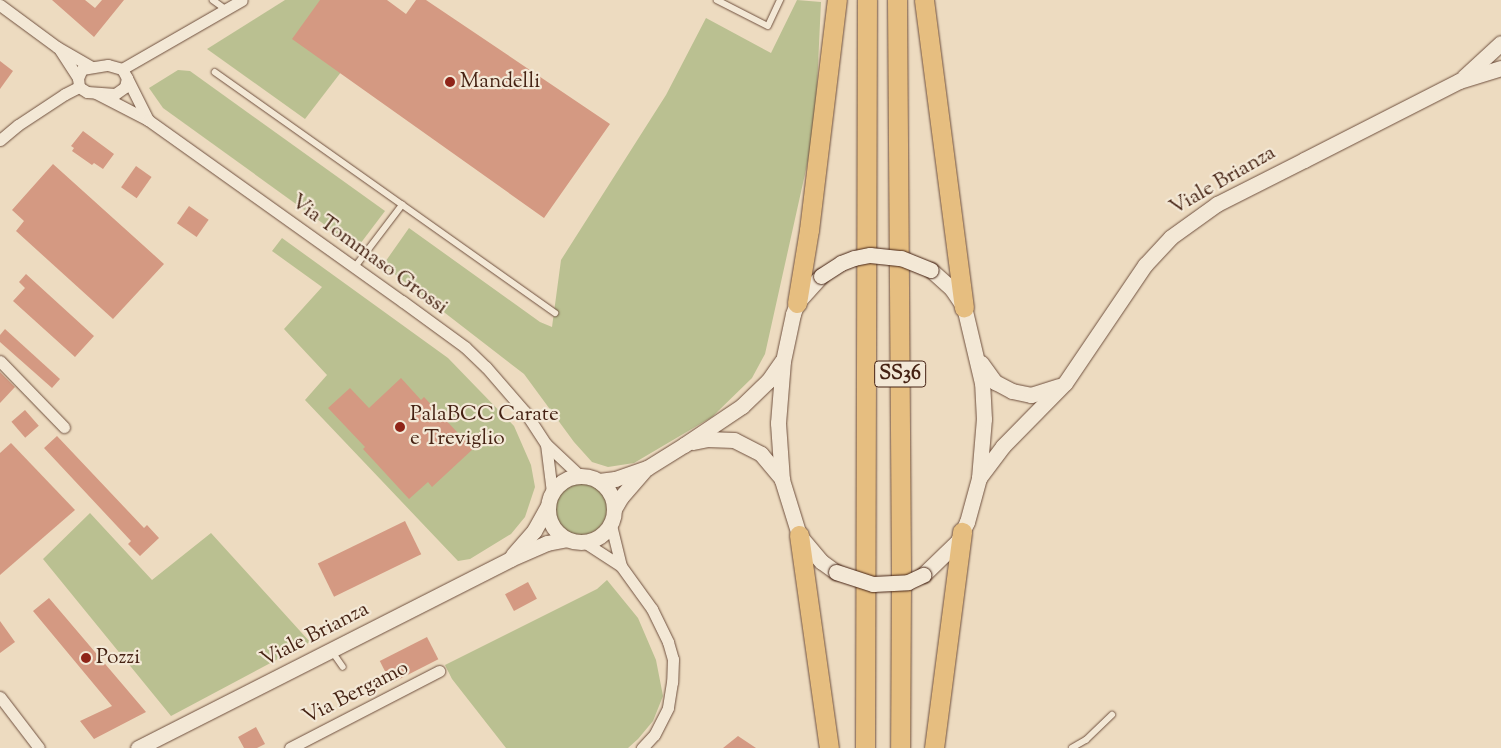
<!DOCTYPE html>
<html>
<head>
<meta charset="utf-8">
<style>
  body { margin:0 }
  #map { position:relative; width:1501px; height:748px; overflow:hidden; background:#eddbc0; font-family:"Sorts Mill Goudy",serif }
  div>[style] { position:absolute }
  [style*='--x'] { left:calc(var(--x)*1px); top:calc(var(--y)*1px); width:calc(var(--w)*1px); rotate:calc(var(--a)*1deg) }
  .green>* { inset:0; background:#bac091 }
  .round { border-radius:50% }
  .building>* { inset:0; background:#d49982; transform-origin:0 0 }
  .roads { filter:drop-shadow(0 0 1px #6f503e) drop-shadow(0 0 1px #6f503e) }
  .service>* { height:5.5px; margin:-2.75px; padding:0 2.75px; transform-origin:2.75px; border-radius:2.75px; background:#f3e8d6 }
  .minor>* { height:11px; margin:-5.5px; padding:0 5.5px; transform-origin:5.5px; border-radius:5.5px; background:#f3e8d6 }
  .secondary>* { height:15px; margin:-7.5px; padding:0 7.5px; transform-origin:7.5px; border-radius:7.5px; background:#f3e8d6 }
  .secondary>.ring { margin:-7.5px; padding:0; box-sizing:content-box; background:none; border:15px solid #f3e8d6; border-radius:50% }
  .trunk>* { height:19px; margin:-9.5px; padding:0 9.5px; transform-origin:9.5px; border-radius:9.5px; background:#e6be80 }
  .bridges { filter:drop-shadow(0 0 1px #452213) drop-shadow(0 0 1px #452213) }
  .secondary-bridge>* { height:15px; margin:-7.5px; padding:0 7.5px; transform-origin:7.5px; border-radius:7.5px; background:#f3e8d6 }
  .dots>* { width:14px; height:14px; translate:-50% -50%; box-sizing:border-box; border:2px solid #f3e8d6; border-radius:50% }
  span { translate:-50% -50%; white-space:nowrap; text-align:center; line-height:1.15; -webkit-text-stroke:4.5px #f3e8d6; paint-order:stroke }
  .shield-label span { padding:1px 4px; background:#f3e8d6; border:1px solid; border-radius:4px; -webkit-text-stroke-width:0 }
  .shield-label { font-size:20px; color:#452213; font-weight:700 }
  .poi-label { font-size:21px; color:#452213 }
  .left { translate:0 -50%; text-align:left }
  .street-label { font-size:21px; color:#452213 }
</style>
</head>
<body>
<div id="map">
  <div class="green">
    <i style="clip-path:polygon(285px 0,387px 0,358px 50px,305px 119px,207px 49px)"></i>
    <i style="clip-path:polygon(797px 0,821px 2px,815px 129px,765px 354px,752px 378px,712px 417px,634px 463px,608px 467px,592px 462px,574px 442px,524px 374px,383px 265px,409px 228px,540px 322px,552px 327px,561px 260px,666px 95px,706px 18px,771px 53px)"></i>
    <i style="clip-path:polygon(178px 70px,190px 71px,385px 211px,357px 248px,163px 108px,149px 88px)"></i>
    <i style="clip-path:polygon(282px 238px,448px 358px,514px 426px,531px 465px,535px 487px,525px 517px,511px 534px,470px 559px,458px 561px,305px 400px,327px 375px,284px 329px,322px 287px,272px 251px)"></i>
    <i class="round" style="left:555px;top:483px;width:52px;height:52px"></i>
    <i style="clip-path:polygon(90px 513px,152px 580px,211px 533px,310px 642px,171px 716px,43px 559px)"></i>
    <i style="clip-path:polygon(607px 580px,638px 618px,656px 660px,663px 696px,653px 721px,638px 739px,628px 748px,506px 748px,452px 679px,445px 665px,597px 589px)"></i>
  </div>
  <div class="building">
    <i style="clip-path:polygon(52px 0,85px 0,95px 8px,102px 0,124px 0,94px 37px)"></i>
    <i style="clip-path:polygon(320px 0,387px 0,406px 14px,416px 0,426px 0,610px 124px,544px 218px,292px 39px)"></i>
    <i style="clip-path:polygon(0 61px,13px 71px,0 89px)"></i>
    <i style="clip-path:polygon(83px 131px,114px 154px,103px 169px,94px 163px,92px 165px,72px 151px,74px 148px,71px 146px)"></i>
    <i style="clip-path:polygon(53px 164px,164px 264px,113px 319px,16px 231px,24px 221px,12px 210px)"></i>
    <i style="left:136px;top:166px;width:19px;height:26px;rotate:35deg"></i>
    <i style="left:189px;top:206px;width:24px;height:21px;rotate:35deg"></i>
    <i style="clip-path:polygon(26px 274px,94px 336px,75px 357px,13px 301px,25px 288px,19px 282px)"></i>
    <i style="clip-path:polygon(5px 329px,60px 379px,52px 388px,0 342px,0 335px)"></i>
    <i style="clip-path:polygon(0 372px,15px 387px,0 403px)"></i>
    <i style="clip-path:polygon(401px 378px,421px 400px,424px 397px,473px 449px,432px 487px,428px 482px,409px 499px,363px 449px,365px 447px,328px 408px,350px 388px,369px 408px)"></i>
    <i style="left:25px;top:410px;width:21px;height:18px;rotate:49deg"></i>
    <i style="clip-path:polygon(57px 436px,144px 528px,147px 525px,159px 538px,140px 556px,128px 544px,131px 541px,44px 448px)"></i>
    <i style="clip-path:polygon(11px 443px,75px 510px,0 575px,0 453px)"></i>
    <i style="left:405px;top:521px;width:37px;height:97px;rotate:64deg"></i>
    <i style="left:528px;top:582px;width:19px;height:26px;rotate:62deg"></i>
    <i style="clip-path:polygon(49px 598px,146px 712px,94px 739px,80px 721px,112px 706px,33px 611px)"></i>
    <i style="clip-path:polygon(0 621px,15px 642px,0 653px)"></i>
    <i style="left:427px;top:637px;width:25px;height:53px;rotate:63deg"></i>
    <i style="clip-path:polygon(256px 727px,265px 744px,257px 748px,244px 748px,238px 737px)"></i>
    <i style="clip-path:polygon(738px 736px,756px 748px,723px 748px)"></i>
  </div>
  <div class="roads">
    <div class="service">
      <i style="--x:213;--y:0;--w:17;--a:36"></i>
      <i style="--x:717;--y:0;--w:57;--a:27"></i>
      <i style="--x:768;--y:26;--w:29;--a:-65"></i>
      <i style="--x:215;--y:72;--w:417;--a:35.3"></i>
      <i style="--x:355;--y:267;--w:78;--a:-52.8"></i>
      <i style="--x:332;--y:651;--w:19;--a:55"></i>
      <i style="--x:1072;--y:748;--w:16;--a:-30"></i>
      <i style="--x:1086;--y:740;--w:36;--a:-44"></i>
    </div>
    <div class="minor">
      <i style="--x:0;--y:5;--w:71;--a:36.4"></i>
      <i style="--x:57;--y:47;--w:39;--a:30"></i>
      <i style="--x:60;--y:50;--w:33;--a:57"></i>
      <i style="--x:108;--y:65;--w:15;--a:16"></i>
      <i style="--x:122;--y:69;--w:10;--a:61"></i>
      <i style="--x:127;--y:78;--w:9;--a:103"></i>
      <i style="--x:125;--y:87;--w:12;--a:145"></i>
      <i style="--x:115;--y:94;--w:28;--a:-176"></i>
      <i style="--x:87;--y:92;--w:9;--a:-148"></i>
      <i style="--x:79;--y:87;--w:9;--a:-96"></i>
      <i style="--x:78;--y:78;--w:10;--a:-66"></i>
      <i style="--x:82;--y:69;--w:26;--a:-9"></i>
      <i style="--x:122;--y:69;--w:138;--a:-29.9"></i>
      <i style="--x:127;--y:78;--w:47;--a:63.4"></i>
      <i style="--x:96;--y:93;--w:59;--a:27.4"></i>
      <i style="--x:148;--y:120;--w:312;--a:35.5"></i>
      <i style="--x:402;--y:301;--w:78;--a:36.1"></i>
      <i style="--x:465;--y:347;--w:29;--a:44"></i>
      <i style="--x:486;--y:367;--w:60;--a:49.1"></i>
      <i style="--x:525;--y:412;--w:38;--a:57"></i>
      <i style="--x:546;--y:444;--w:45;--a:43.2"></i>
      <i style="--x:0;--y:140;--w:23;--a:-40"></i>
      <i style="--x:18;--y:125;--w:56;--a:-33.4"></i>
      <i style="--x:65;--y:94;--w:16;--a:-27"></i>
      <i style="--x:0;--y:361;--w:92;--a:45.9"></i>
      <i style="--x:546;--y:444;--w:48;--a:82.9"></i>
      <i style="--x:611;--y:525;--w:42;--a:76.3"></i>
      <i style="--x:584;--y:542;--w:44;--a:33"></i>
      <i style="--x:621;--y:566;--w:53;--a:54.2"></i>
      <i style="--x:652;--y:609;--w:37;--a:64"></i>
      <i style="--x:668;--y:642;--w:18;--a:74"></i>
      <i style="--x:673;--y:659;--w:23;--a:92"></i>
      <i style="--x:672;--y:682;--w:26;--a:99"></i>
      <i style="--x:668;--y:708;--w:30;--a:117"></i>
      <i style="--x:654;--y:735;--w:18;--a:133"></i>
      <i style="--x:0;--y:697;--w:64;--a:52.6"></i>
      <i style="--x:290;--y:748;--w:168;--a:-27.3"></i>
    </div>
    <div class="secondary">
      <i style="--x:1464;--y:77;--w:50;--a:-42.6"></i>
      <i style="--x:821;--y:276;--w:36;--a:132"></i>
      <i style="--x:797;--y:303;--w:12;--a:110"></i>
      <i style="--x:793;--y:314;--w:48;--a:102"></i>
      <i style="--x:783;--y:361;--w:62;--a:94.6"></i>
      <i style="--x:778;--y:423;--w:57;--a:86"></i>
      <i style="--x:782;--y:480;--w:58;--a:72.8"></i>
      <i style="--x:799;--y:535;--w:35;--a:50"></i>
      <i style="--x:822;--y:562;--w:17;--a:36"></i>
      <i style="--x:981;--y:363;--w:24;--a:54"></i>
      <i style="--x:995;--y:382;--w:19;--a:28"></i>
      <i style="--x:1012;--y:391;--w:19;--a:12"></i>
      <i style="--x:1031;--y:395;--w:29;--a:-18"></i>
      <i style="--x:693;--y:442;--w:14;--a:-12"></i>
      <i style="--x:707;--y:439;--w:27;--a:2"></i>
      <i style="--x:734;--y:440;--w:30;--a:27"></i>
      <i style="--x:761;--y:454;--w:33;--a:50"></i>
      <i class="ring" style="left:548px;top:476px;width:51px;height:51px"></i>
      <i style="--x:979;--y:478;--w:40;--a:-53"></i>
      <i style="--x:1003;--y:446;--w:88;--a:-45.5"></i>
      <i style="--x:1065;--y:383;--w:143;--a:-55.9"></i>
      <i style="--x:1145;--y:265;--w:38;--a:-47"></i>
      <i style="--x:1171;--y:237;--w:57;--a:-35.7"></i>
      <i style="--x:1217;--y:204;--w:97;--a:-26.8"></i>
      <i style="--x:1304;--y:160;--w:174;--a:-27"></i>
      <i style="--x:1459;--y:81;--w:44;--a:-17.2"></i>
      <i style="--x:599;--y:481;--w:16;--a:-7"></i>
      <i style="--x:615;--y:479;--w:34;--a:-19"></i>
      <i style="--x:647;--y:468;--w:44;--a:-31.9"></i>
      <i style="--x:684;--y:445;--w:70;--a:-33.9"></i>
      <i style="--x:742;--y:406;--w:36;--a:-44"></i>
      <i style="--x:768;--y:381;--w:24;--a:-55"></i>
      <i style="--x:614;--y:509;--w:14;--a:-60"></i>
      <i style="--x:621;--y:497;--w:35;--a:-49"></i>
      <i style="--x:513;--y:555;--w:32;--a:-49"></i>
      <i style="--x:534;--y:531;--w:29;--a:-61"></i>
      <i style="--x:923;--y:575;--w:49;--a:-44.2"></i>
      <i style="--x:958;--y:541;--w:21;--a:-65"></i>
      <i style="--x:967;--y:522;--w:46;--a:-74.7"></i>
      <i style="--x:979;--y:478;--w:59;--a:-85.2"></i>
      <i style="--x:984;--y:419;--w:36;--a:-93"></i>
      <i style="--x:982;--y:383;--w:78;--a:-103.3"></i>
      <i style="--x:964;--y:307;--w:22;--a:-124"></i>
      <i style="--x:952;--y:289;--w:28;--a:-138"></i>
      <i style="--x:138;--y:748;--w:417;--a:-26.9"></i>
      <i style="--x:510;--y:559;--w:40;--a:-23.4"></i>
      <i style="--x:547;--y:543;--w:20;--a:-11"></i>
    </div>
    <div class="trunk">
      <i style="--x:897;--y:0;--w:579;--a:89.6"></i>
      <i style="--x:901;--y:579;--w:169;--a:90.3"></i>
      <i style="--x:924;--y:0;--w:310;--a:82.6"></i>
      <i style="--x:797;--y:303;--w:74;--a:-80.7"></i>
      <i style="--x:809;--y:230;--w:232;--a:-83.1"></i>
      <i style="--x:799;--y:535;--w:215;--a:82"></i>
      <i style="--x:865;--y:748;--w:748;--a:-89.85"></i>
      <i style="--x:934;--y:748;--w:218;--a:-82.6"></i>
    </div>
  </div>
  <div class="bridges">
    <div class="secondary-bridge">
      <i style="--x:821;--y:276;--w:24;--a:-33"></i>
      <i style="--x:841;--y:263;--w:14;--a:-21"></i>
      <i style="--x:854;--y:258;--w:16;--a:-11"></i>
      <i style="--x:870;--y:255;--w:31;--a:6"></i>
      <i style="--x:901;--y:258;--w:32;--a:22"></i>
      <i style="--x:836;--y:572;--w:39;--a:18"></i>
      <i style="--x:873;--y:584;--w:35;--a:-3"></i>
      <i style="--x:908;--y:582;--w:17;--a:-25"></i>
    </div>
  </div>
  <div class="dots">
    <i style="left:450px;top:82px;background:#8f2418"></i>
    <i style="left:400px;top:427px;background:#8f2418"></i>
    <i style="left:86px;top:658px;background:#8f2418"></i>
  </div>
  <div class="shield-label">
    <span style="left:900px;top:374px">SS36</span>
  </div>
  <div class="poi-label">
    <span class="left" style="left:460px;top:82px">Mandelli</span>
    <span class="left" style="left:410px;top:427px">PalaBCC Carate<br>e Treviglio</span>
    <span class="left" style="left:96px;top:658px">Pozzi</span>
  </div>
  <div class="street-label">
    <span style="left:1223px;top:181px;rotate:-30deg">Viale Brianza</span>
    <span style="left:369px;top:255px;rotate:36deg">Via Tommaso Grossi</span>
    <span style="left:315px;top:635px;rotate:-27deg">Viale Brianza</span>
    <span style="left:356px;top:693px;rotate:-27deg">Via Bergamo</span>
  </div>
</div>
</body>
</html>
